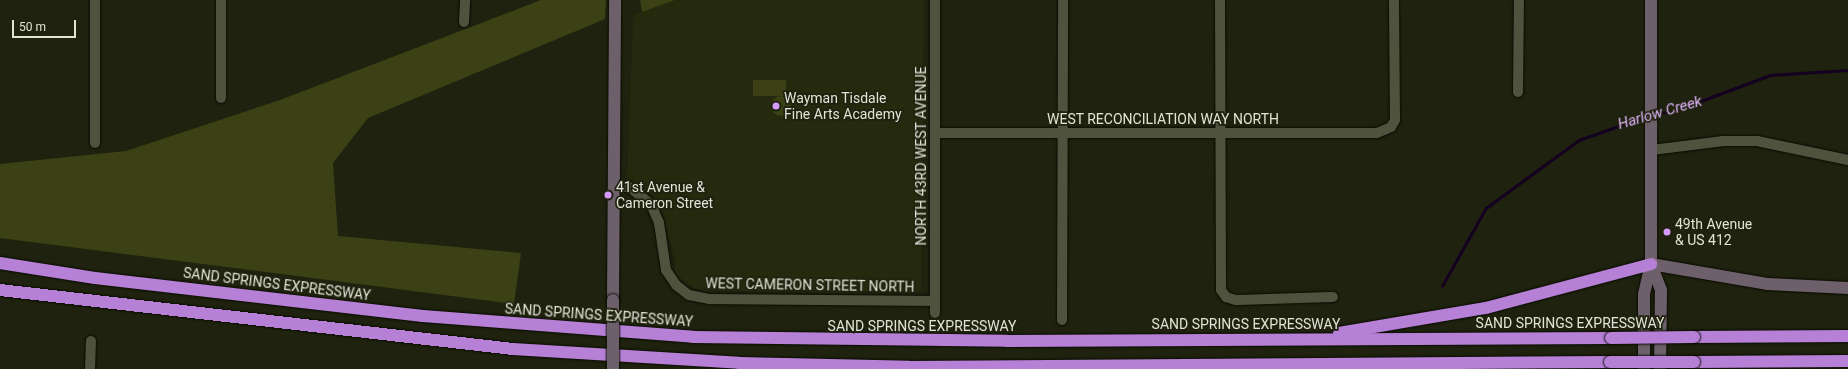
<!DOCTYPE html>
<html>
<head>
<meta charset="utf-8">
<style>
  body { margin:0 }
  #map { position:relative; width:1848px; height:369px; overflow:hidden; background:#1f220e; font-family:Roboto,sans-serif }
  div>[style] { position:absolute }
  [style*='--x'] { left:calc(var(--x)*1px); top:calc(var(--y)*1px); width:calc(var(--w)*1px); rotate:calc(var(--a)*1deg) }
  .built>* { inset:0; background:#25290d }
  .green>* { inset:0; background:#3b4114; transform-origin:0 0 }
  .round { border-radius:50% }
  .stream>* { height:2.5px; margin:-1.25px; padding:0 1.25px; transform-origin:1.25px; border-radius:1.25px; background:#140020 }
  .roads { filter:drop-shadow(0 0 1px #090b00) drop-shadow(0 0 1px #090b00) }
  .street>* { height:10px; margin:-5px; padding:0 5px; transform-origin:5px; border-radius:5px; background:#4f533d }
  .secondary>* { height:12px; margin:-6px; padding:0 6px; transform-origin:6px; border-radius:6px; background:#6e606b }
  .highway>* { height:12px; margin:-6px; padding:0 6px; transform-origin:6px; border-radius:6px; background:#b680d6 }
  .bridges { filter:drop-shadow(0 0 1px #090b00) drop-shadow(0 0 1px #090b00) }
  .secondary-bridge>* { height:12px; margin:-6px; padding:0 6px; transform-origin:6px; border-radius:6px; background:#6e606b }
  .highway-bridge>* { height:12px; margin:-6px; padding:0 6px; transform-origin:6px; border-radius:6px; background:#b680d6 }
  .dots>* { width:11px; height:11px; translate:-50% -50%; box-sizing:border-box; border:2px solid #1f220e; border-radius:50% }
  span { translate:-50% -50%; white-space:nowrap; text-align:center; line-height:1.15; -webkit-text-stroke:3.5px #1f220e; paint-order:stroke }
  .poi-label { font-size:14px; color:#e0e3d6 }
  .left { translate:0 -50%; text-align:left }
  .street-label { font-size:14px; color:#e0e3d6 }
  .water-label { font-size:15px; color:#dcb1f8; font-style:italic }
  .scale { position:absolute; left:12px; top:20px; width:64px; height:18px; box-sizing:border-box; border:2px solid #e0e3d6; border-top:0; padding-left:5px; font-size:12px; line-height:14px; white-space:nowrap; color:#e0e3d6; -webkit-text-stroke:3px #1f220e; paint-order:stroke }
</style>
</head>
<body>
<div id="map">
  <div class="built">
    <i style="clip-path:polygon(675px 0,924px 0,921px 292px,708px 291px,694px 288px,679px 278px,674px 270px,676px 263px,660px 203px,644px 187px,627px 179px,633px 21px,635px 14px)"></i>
  </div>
  <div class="green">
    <i style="clip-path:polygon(541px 0,606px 0,605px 19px,368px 118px,333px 163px,338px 236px,521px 253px,514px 304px,0 238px,0 164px,126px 151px,280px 100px)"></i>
    <i style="clip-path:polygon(640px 0,675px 0,642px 12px)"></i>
    <i style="left:753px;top:80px;width:33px;height:16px"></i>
    <i class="round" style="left:771px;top:96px;width:20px;height:20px"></i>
  </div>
  <div class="stream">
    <i style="--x:1654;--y:114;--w:23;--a:-10"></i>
    <i style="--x:1677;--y:110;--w:99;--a:-20.6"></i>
    <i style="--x:1770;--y:75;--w:78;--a:-3.7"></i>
    <i style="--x:1442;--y:286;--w:90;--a:-60.6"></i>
    <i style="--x:1486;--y:208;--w:115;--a:-36.2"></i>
    <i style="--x:1579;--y:140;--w:72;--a:-19.4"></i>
  </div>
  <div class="roads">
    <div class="street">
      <i style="--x:95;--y:0;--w:143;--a:90"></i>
      <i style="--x:1220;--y:0;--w:290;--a:89.8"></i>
      <i style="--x:1221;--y:290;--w:9;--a:54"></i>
      <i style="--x:1226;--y:297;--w:10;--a:17"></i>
      <i style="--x:1236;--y:300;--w:97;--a:-1.8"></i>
      <i style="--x:464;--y:22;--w:22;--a:-87"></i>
      <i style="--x:1518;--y:92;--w:92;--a:-89.4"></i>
      <i style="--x:221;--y:98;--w:98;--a:-90"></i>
      <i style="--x:935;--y:133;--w:442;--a:0"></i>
      <i style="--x:1377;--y:133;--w:15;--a:-23"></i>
      <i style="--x:1391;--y:127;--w:8;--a:-60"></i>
      <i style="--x:1395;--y:120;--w:120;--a:-90.5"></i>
      <i style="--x:1652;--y:150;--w:72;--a:-7.2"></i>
      <i style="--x:1723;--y:141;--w:34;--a:0"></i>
      <i style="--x:1757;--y:141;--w:93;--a:11.8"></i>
      <i style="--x:613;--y:187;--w:16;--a:0"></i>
      <i style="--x:629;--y:187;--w:28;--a:38"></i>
      <i style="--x:651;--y:204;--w:21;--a:67"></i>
      <i style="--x:659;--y:223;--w:48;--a:81.5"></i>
      <i style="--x:666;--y:270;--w:18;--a:56"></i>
      <i style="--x:676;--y:285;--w:16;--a:38"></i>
      <i style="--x:689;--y:295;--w:20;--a:11"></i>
      <i style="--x:709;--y:299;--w:226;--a:0.5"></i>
      <i style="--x:935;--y:313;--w:313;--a:-90"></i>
      <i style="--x:1062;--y:320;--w:320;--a:-89.8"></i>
      <i style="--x:90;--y:369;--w:28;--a:-88"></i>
    </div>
    <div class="secondary">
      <i style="--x:1651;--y:264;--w:119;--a:9.7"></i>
      <i style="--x:1768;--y:284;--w:80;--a:2.9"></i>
      <i style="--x:1651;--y:264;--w:28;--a:69"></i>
      <i style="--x:1661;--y:290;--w:79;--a:90.7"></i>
      <i style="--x:613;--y:300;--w:300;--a:-89.6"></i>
      <i style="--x:1644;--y:369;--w:75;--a:-90"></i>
      <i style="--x:1644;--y:294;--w:31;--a:-77"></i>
      <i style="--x:1651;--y:264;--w:264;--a:-90"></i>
    </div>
    <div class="highway">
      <i style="--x:0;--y:263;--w:96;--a:9"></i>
      <i style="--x:95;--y:278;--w:330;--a:6.6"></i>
      <i style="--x:423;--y:316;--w:271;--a:4.4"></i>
      <i style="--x:693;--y:337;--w:314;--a:0.7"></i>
      <i style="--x:1007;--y:341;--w:604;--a:-0.28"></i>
      <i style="--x:0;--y:290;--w:516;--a:6.56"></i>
      <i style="--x:513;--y:349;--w:226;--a:3.5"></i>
      <i style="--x:739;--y:363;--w:170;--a:1.3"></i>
      <i style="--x:909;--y:367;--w:701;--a:-0.41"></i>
      <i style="--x:1339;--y:333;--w:149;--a:-9.7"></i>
      <i style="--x:1486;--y:308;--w:171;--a:-14.9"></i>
      <i style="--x:1694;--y:337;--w:154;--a:-0.4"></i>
      <i style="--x:1694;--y:362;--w:154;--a:-0.4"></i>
    </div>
  </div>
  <div class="bridges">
    <div class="secondary-bridge">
      <i style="--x:613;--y:300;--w:69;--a:90"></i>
    </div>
    <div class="highway-bridge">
      <i style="--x:1611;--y:338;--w:83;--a:-0.7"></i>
      <i style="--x:1610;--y:362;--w:84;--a:0"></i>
    </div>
  </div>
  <div class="dots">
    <i style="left:776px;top:106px;background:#d69bfa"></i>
    <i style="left:608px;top:195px;background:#d69bfa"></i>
    <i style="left:1667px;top:232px;background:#d69bfa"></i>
  </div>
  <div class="poi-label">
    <span class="left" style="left:784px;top:106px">Wayman Tisdale<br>Fine Arts Academy</span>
    <span class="left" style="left:616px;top:195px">41st Avenue &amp;<br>Cameron Street</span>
    <span class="left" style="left:1675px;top:232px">49th Avenue<br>&amp; US 412</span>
  </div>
  <div class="street-label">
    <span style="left:1163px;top:119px">WEST RECONCILIATION WAY NORTH</span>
    <span style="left:921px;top:156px;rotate:-90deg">NORTH 43RD WEST AVENUE</span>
    <span style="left:277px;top:284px;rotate:7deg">SAND SPRINGS EXPRESSWAY</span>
    <span style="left:810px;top:285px;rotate:1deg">WEST CAMERON STREET NORTH</span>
    <span style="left:599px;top:315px;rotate:4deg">SAND SPRINGS EXPRESSWAY</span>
    <span style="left:1570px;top:323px">SAND SPRINGS EXPRESSWAY</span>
    <span style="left:1246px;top:324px">SAND SPRINGS EXPRESSWAY</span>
    <span style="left:922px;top:326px">SAND SPRINGS EXPRESSWAY</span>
  </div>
  <div class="water-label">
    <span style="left:1660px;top:113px;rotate:-16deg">Harlow Creek</span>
  </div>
  <div class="scale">50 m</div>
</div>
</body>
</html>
